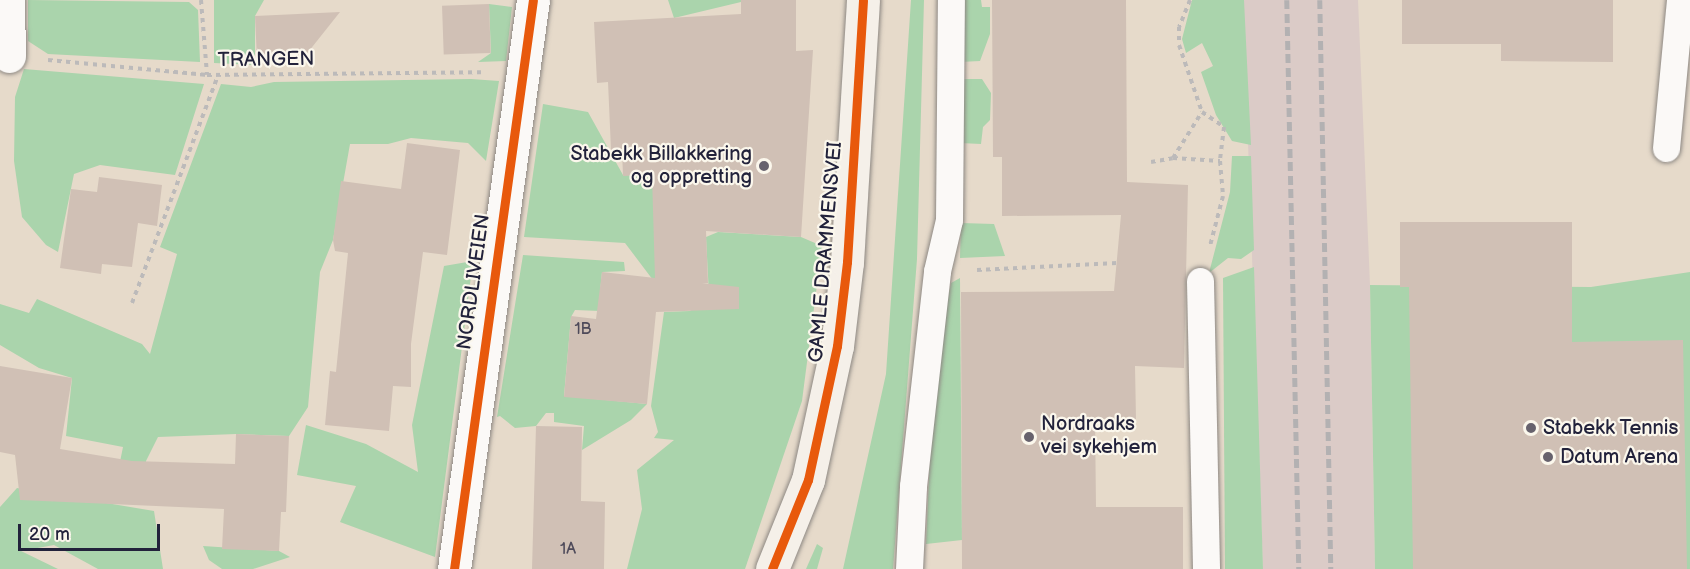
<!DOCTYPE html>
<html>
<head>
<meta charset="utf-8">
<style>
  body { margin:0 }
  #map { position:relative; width:1690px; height:569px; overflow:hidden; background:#e6daca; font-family:"Balsamiq Sans",sans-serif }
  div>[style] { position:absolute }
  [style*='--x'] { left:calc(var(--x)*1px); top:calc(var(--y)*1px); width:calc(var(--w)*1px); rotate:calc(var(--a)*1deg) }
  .industrial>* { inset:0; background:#dbcbc7 }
  .green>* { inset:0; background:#aad4ac }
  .building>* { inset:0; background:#d0c0b5; transform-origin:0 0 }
  .path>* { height:4px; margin-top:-2px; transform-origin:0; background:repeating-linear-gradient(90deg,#bcbaba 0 4.5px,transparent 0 9px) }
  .roads { filter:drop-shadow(0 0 2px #8d8883) drop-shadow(0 0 2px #8d8883) }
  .lane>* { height:27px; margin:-13.5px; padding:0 13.5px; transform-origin:13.5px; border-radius:13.5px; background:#fbf9f7 }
  .street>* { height:33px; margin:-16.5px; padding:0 16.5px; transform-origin:16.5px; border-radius:16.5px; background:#fbf9f7 }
  .secondary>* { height:33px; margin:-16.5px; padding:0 16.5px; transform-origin:16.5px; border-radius:16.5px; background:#f5f0e9 }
  .rail>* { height:4.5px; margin-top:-2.25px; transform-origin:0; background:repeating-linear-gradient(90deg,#b3b1b2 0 9px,transparent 0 13.5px) }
  .cycleway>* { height:9px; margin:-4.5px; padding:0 4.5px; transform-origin:4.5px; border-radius:4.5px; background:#e8590c }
  .dots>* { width:16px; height:16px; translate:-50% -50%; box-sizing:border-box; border:3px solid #fbf7ec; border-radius:50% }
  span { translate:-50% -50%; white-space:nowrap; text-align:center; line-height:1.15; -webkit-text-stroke:4.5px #fbf7ec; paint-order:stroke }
  .number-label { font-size:16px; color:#4e4a5a }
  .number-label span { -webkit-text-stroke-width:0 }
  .street-label { font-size:20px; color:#22223b }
  .poi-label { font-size:20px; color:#22223b }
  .right { translate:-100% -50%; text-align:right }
  .left { translate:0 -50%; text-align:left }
  .scale { position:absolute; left:18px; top:524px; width:142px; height:27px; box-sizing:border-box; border:3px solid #22223b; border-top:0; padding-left:8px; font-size:18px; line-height:21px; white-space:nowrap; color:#22223b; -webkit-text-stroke:4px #fbf7ec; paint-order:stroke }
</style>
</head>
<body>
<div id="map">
  <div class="industrial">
    <i style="clip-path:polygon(1243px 0,1358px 0,1370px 285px,1375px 569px,1263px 569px)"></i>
  </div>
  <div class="green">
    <i style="clip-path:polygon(28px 0,189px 2px,198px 10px,200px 62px,48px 54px,28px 41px)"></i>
    <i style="clip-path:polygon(214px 0,264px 0,255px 16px,255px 65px,214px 63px)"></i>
    <i style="clip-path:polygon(668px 0,741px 0,741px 2px,674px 18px)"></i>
    <i style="clip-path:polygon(911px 0,924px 0,917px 259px,893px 569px,843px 569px,886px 374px)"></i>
    <i style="clip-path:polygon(962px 0,981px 0,982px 7px,990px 7px,990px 34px,980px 61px,960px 62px)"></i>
    <i style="clip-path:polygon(1192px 0,1244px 0,1251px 145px,1232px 141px,1216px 115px,1201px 72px,1213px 66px,1202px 43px,1186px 53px,1182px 39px)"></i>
    <i style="clip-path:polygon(489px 4px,512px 7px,506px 61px,478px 62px,491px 53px)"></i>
    <i style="clip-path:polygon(24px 69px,204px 84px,175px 175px,100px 165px,74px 174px,58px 252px,46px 245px,22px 217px,14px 161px,15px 97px)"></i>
    <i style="clip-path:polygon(471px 79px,499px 81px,486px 161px,468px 143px,411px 138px,388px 144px,350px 144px,333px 240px,320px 272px,308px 407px,289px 436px,236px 434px,158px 437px,146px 461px,144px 505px,112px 501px,123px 447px,66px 436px,72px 378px,39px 368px,0 345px,0 304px,29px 313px,37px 299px,142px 344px,150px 354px,177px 254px,160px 247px,221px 84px,251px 87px,274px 82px)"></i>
    <i style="clip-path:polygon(960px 79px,982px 79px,991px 93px,990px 120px,983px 127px,981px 144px,960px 143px)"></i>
    <i style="clip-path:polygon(543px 104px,588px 112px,623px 175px,676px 171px,656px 284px,625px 243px,524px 237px)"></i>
    <i style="clip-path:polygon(1232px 156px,1251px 156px,1254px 250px,1241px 259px,1228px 258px,1209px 273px,1230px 192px)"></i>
    <i style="clip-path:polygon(961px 223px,994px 224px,1005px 256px,960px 258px)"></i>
    <i style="clip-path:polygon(718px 232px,801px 237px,822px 246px,802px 401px,745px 569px,627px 569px,642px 509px,637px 470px,674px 440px,654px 438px,658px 432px,651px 406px,664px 312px,690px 311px,709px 295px,706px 237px)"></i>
    <i style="clip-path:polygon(523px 255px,624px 262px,625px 271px,602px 272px,600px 292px,652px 313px,575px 310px,571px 317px,564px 396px,647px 404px,631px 420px,582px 450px,584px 426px,554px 422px,554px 413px,546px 413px,536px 426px,515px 428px,500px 416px,497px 417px)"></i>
    <i style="clip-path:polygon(473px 261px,435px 557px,340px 522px,356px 486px,297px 475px,306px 425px,366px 444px,418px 472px,412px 425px,444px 266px)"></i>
    <i style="clip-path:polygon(1254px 267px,1263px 569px,1225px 569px,1223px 278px)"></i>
    <i style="clip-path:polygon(1690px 272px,1690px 569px,1375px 569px,1370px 285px,1591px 287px)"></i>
    <i style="clip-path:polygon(960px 278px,962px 540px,926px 544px,934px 367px,951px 283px)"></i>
    <i style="clip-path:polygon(17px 488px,154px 511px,163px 569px,98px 569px,54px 545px,21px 551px,58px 569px,0 569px,0 507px)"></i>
    <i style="clip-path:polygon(817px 544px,823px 548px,817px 569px,806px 569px)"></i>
    <i style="clip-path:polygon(203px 546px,279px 551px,290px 557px,253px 569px,222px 569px,209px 560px)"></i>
  </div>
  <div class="building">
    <i style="clip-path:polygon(741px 0,796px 0,796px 51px,813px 50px,801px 237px,706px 231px,708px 283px,702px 283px,739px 287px,739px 309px,656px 312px,647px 404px,564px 397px,571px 316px,596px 319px,602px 272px,655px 278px,652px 175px,623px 176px,622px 150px,611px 150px,608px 82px,597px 83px,594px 22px,741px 14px)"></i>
    <i style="clip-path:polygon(992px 0,1126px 0,1127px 182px,1188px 185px,1184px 368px,1135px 366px,1136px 419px,1095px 419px,1096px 507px,1183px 507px,1183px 569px,962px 569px,961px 292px,1114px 291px,1121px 215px,1002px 216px,1002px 157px,993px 157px)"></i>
    <i style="clip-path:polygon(1402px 0,1613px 0,1613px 62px,1501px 61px,1501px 44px,1402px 44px)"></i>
    <i style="left:489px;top:4px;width:49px;height:47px;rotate:88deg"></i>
    <i style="clip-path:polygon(340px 12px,305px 56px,257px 59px,255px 16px)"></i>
    <i style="clip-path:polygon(407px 143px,460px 150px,447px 255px,423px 252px,411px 344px,411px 387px,393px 386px,389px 431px,325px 425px,330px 371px,336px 372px,348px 253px,335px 251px,333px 240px,341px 181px,401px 189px)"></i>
    <i style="clip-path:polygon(99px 177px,162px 185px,157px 226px,138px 223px,132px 267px,102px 264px,101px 274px,60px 268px,71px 189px,97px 192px)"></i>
    <i style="clip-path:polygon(1400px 222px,1572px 222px,1572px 342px,1683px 340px,1687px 569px,1413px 569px,1409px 287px,1400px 287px)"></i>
    <i style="clip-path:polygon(0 366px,72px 378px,60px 449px,132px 461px,235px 464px,236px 434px,289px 436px,286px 512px,281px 512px,279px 551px,222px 549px,224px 509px,20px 500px,15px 455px,0 452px)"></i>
    <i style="clip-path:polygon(536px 426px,582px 427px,581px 501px,605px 502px,604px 569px,532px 569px)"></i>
  </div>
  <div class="path">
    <i style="--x:201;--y:0;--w:75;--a:85.4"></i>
    <i style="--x:1190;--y:0;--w:29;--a:112"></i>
    <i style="--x:1179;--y:27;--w:18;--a:90"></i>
    <i style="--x:1179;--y:45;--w:71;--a:71.1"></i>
    <i style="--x:1202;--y:112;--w:27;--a:34"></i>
    <i style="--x:1224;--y:127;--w:34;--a:97"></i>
    <i style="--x:1220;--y:161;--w:35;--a:85"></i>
    <i style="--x:1223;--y:196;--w:52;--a:104.6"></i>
    <i style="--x:48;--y:60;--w:160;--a:5.4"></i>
    <i style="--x:207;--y:75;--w:274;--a:-0.6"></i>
    <i style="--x:1173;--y:158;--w:47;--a:3.7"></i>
    <i style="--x:1151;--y:162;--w:22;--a:-10"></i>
    <i style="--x:1173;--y:158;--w:54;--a:-57.8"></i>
    <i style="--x:977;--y:270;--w:140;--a:-2.9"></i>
    <i style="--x:132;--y:303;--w:243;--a:-69.3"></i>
  </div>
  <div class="roads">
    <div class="lane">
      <i style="--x:1666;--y:148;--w:149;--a:-84.6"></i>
      <i style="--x:1200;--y:281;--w:288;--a:88.8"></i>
      <i style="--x:909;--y:569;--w:83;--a:-87.2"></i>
      <i style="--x:913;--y:486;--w:216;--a:-83.6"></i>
      <i style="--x:937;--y:271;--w:52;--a:-76.8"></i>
      <i style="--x:949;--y:220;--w:220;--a:-89.5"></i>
    </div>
    <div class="street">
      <i style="--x:8;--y:0;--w:56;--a:89"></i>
      <i style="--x:454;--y:569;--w:574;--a:-82.1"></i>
    </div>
    <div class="secondary">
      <i style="--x:772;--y:569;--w:96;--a:-68"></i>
      <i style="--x:808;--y:480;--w:137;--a:-77.8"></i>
      <i style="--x:837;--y:346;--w:85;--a:-83.2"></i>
      <i style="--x:847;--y:262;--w:262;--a:-86.5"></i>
    </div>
  </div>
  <div class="rail">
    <i style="--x:1287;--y:0;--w:569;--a:88.79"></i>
    <i style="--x:1320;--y:0;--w:569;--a:88.89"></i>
  </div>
  <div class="cycleway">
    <i style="--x:454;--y:569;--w:574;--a:-82.1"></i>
    <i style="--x:772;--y:569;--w:96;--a:-68"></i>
    <i style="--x:808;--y:480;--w:137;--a:-77.8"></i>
    <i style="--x:837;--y:346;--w:85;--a:-83.2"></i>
    <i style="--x:847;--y:262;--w:262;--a:-86.5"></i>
  </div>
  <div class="dots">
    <i style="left:764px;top:166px;background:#67626d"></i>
    <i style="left:1531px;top:428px;background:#67626d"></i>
    <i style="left:1029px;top:437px;background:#67626d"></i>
    <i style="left:1548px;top:457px;background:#67626d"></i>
  </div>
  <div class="number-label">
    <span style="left:583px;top:330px">1B</span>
    <span style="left:568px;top:550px">1A</span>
  </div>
  <div class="street-label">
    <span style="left:266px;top:60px;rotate:-1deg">TRANGEN</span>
    <span style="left:826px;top:252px;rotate:-85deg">GAMLE DRAMMENSVEI</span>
    <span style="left:474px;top:282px;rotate:-82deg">NORDLIVEIEN</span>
  </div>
  <div class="poi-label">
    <span class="right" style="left:752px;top:166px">Stabekk Billakkering<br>og oppretting</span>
    <span class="left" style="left:1041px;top:436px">Nordraaks<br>vei sykehjem</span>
    <span class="left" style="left:1543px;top:428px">Stabekk Tennis</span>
    <span class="left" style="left:1560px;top:457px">Datum Arena</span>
  </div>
  <div class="scale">20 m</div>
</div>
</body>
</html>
